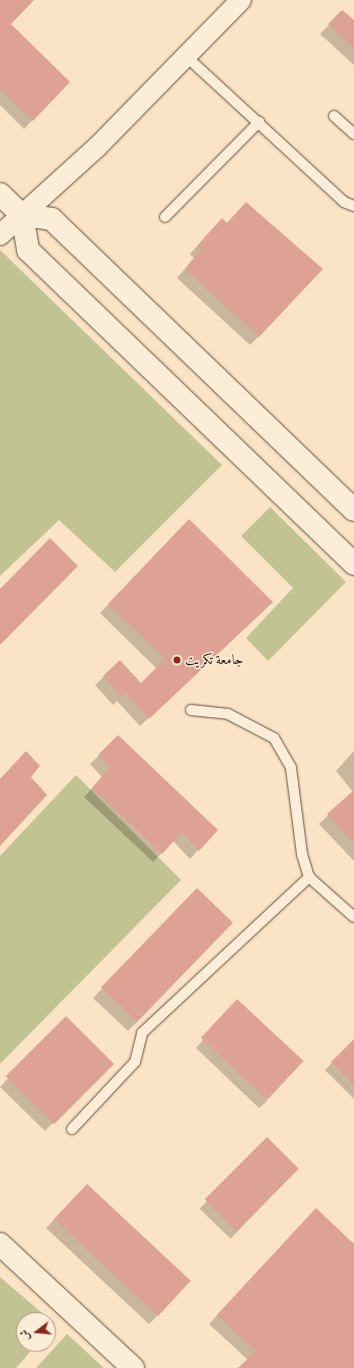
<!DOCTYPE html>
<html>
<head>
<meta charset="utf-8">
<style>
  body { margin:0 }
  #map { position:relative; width:354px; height:1368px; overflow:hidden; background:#fbe4c5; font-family:Alegreya,Amiri,serif }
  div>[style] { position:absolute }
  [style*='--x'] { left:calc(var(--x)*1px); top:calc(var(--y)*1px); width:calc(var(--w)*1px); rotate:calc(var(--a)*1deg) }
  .green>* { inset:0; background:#c2c392 }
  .shadow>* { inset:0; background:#0003; transform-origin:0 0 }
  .building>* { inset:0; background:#dea294; transform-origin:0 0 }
  .roads { filter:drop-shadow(0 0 1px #5f4e3d) drop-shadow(0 0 1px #5f4e3d) }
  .lane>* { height:10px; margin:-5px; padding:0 5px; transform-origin:5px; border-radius:5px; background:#fcedd9 }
  .street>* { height:20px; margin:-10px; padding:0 10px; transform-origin:10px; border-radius:10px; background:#fcedd9 }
  .secondary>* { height:22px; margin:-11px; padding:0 11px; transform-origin:11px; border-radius:11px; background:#fcedd9 }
  .dots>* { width:11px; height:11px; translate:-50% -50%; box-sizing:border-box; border:2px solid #fcedd9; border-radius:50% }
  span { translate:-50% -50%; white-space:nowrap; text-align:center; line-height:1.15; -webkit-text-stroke:3px #fcedd9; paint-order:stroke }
  .poi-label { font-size:14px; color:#2b1c10 }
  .left { translate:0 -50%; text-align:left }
  .north { position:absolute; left:16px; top:1312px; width:40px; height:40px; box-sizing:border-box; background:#fcedd9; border:1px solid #a89989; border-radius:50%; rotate:254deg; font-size:11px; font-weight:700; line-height:16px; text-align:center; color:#2b1c10 }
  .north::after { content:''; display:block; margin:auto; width:14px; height:18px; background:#8f2418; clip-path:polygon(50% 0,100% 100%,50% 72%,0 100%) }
</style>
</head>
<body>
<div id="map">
  <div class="green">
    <i style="clip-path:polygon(0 250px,222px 465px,115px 572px,59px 520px,0 576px)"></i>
    <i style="clip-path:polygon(270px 507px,346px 582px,268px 661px,246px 638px,293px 588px,241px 536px)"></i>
    <i style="clip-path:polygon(76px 775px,181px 880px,0 1064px,0 856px)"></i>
    <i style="clip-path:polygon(0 1277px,55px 1324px,48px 1331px,48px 1320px,24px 1320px,24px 1344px,37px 1344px,16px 1368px,0 1368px)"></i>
    <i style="clip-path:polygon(67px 1334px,104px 1368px,36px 1368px)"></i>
  </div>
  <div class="shadow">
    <i style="clip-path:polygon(0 0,32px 0,9px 24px,69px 82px,24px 129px,0 105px)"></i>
    <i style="clip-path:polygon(343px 11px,354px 21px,354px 65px,320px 34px)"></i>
    <i style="clip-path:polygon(246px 203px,259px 336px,250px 345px,177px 278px,194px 258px,190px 254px,213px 228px,227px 223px)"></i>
    <i style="clip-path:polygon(180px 529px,263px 611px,140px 726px,117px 701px,113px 705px,95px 685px,120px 661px,141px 684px,157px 669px,100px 613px)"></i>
    <i style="clip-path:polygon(118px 737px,216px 830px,190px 859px,173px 841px,153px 862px,84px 797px,102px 777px,90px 764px)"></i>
    <i style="clip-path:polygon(354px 751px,354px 861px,319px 824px,353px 792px,336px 771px)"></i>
    <i style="clip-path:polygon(188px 898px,137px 1022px,128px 1031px,93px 998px)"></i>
    <i style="clip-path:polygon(230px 1008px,267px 1101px,259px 1108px,196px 1048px)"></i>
    <i style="clip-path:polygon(57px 1026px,112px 1064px,45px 1131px,0 1087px)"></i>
    <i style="clip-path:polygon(354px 1040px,354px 1099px,325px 1070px)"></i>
    <i style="left:267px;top:1139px;width:43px;height:97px;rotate:44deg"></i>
    <i style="clip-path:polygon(78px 1194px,158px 1315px,149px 1324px,46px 1228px)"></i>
    <i style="clip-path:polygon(307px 1218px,354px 1243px,354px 1368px,240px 1368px,248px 1360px,209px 1324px)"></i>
  </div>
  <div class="building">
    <i style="clip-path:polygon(0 0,34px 0,11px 24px,70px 82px,33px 121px,0 89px)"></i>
    <i style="clip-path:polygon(342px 10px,354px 20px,354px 49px,328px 24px)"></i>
    <i style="clip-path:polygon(246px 202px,323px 269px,259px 337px,185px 269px,202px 248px,198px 245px,222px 218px,227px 223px)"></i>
    <i style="clip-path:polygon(189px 519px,273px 602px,149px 719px,126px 693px,122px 697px,103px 676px,120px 660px,141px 683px,165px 659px,108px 604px)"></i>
    <i style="clip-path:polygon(50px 538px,78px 566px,0 645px,0 589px)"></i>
    <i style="clip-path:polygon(118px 735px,218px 830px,199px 851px,182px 832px,162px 854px,92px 788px,110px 767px,98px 755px)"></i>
    <i style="clip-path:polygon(26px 751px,40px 766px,31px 777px,47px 795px,0 846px,0 779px)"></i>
    <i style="clip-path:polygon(354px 790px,354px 843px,327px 814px)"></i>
    <i style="left:197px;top:888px;width:50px;height:138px;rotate:44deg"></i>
    <i style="left:237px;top:999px;width:91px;height:53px;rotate:43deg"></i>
    <i style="left:66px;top:1016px;width:68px;height:85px;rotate:45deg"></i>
    <i style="clip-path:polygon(354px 1039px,354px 1085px,331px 1062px)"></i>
    <i style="left:267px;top:1137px;width:45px;height:88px;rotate:45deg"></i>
    <i style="left:87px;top:1184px;width:142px;height:48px;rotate:43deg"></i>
    <i style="clip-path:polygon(316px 1208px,354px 1244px,354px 1368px,238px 1368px,256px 1351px,217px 1315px)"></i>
  </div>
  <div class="roads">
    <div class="lane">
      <i style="--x:188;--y:58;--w:212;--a:42.7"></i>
      <i style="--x:344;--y:202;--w:11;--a:22"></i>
      <i style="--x:334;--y:116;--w:27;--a:42"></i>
      <i style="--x:165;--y:217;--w:134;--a:-45.3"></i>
      <i style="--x:191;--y:710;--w:37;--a:6"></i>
      <i style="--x:228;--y:714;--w:52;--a:27.6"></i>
      <i style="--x:274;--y:738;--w:34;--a:60"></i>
      <i style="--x:291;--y:768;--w:87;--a:82.7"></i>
      <i style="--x:302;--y:854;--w:24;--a:73"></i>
      <i style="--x:309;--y:877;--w:60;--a:41.6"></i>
      <i style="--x:72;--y:1129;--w:92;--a:-46.8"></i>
      <i style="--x:135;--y:1062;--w:30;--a:-76"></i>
      <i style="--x:142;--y:1033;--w:229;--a:-43"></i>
    </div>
    <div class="street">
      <i style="--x:0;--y:235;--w:131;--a:-42.2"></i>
      <i style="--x:97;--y:147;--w:206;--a:-45.6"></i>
    </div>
    <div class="secondary">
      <i style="--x:0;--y:194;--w:30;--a:44"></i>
      <i style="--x:354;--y:510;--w:419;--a:-136.1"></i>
      <i style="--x:52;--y:219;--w:30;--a:-172"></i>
      <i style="--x:22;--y:215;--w:36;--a:80"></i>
      <i style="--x:28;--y:250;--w:453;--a:43.9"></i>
      <i style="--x:0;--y:1244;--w:182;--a:43"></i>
    </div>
  </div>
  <div class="dots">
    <i style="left:177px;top:660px;background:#8f2418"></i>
  </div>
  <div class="poi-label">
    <span class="left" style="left:185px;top:660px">جامعة تكريت</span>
  </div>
  <div class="north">ش</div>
</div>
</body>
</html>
